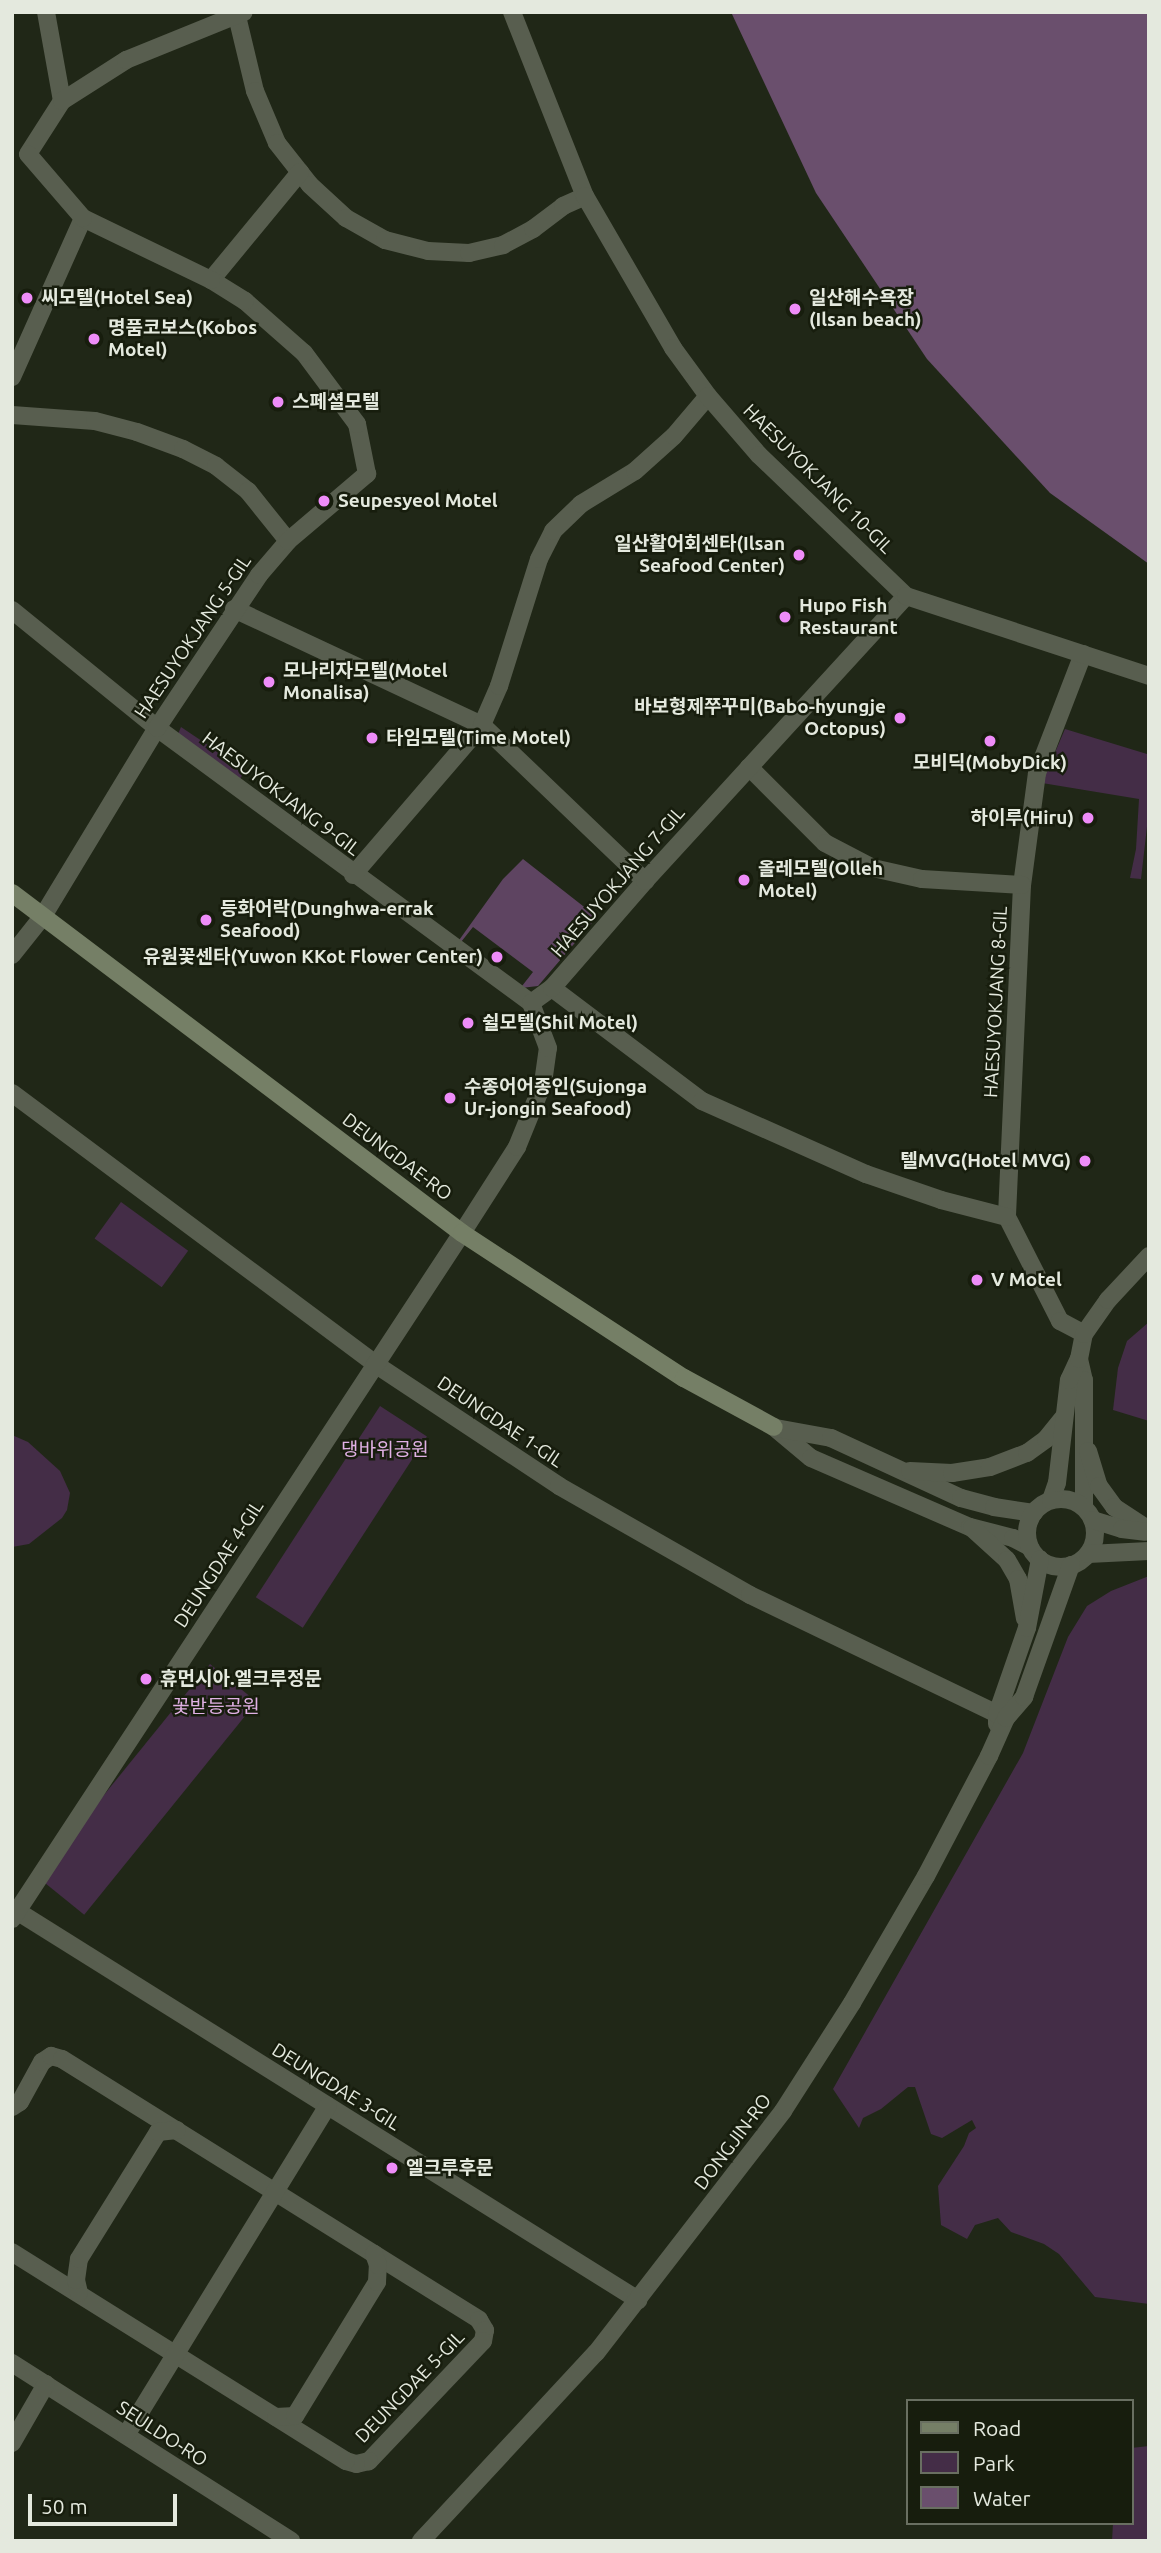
<!DOCTYPE html>
<html>
<head>
<meta charset="utf-8">
<style>
  body { margin:0 }
  #map { position:relative; width:1161px; height:2553px; overflow:hidden; background:#202717; font-family:Ubuntu,"Noto Sans KR",sans-serif }
  div>[style] { position:absolute }
  [style*='--x'] { left:calc(var(--x)*1px); top:calc(var(--y)*1px); width:calc(var(--w)*1px); rotate:calc(var(--a)*1deg) }
  .green>* { inset:0; background:#442d47; transform-origin:0 0 }
  .forest>* { inset:0; background:#5e4461 }
  .water>* { inset:0; background:#6a4f6d }
  .minor>* { height:18px; margin:-9px; padding:0 9px; transform-origin:9px; border-radius:9px; background:#585e4f }
  .tertiary>* { height:18px; margin:-9px; padding:0 9px; transform-origin:9px; border-radius:9px; background:#585e4f }
  .tertiary>.ring { margin:-9px; padding:0; box-sizing:content-box; background:none; border:18px solid #585e4f; border-radius:50% }
  .secondary>* { height:18px; margin:-9px; padding:0 9px; transform-origin:9px; border-radius:9px; background:#757f66 }
  .dots>* { width:19px; height:19px; translate:-50% -50%; box-sizing:border-box; border:4px solid #171d0d; border-radius:50% }
  span { translate:-50% -50%; white-space:nowrap; text-align:center; line-height:1.15; -webkit-text-stroke:5px #171d0d; paint-order:stroke }
  .poi-label { font-size:19px; color:#e4e9de; font-weight:700 }
  .left { translate:0 -50%; text-align:left }
  .right { translate:-100% -50%; text-align:right }
  .street-label { font-size:19px; color:#e4e9de }
  .park-label { font-size:19px; color:#e0b0e4 }
  .frame { position:absolute; inset:0; border:14px solid #e4e9de; pointer-events:none }
  .legend { position:absolute; left:906px; top:2399px; width:228px; height:126px; box-sizing:border-box; background:#171d0d; border:2px solid #696f61; margin:0; padding:9px 12px; list-style:none; font-size:21px; color:#e4e9de }
  .legend li { display:flex; align-items:center; gap:14px; height:35px }
  .legend b { width:35px; border:2px solid #696f61 }
  .scale { position:absolute; left:28px; top:2494px; width:149px; height:32px; box-sizing:border-box; border:4px solid #e4e9de; border-top:0; padding-left:9px; font-size:21px; line-height:24px; white-space:nowrap; color:#e4e9de; -webkit-text-stroke:5px #171d0d; paint-order:stroke }
</style>
</head>
<body>
<div id="map">
  <div class="green">
    <i style="clip-path:polygon(181px 727px,245px 770px,239px 781px,178px 734px)"></i>
    <i style="clip-path:polygon(1065px 729px,1147px 754px,1149px 809px,1141px 879px,1130px 878px,1136px 849px,1139px 799px,1042px 783px)"></i>
    <i style="left:121px;top:1202px;width:83px;height:45px;rotate:36deg"></i>
    <i style="clip-path:polygon(1149px 1322px,1149px 1421px,1113px 1410px,1118px 1368px,1127px 1341px)"></i>
    <i style="left:380px;top:1406px;width:56px;height:228px;rotate:33deg"></i>
    <i style="clip-path:polygon(12px 1435px,28px 1442px,60px 1471px,70px 1493px,67px 1510px,62px 1518px,29px 1544px,12px 1547px)"></i>
    <i style="clip-path:polygon(1149px 1576px,1149px 2304px,1095px 2297px,1059px 2254px,1044px 2244px,1011px 2232px,998px 2218px,975px 2225px,967px 2239px,941px 2225px,938px 2186px,964px 2146px,969px 2133px,976px 2128px,972px 2120px,942px 2138px,931px 2134px,915px 2087px,908px 2087px,881px 2109px,863px 2118px,859px 2128px,833px 2089px,1023px 1753px,1068px 1637px,1087px 1606px,1111px 1591px)"></i>
    <i style="left:210px;top:1664px;width:60px;height:274px;rotate:39deg"></i>
    <i style="clip-path:polygon(1149px 2446px,1149px 2541px,1112px 2541px,1113px 2523px,1131px 2523px,1131px 2448px)"></i>
  </div>
  <div class="forest">
    <i style="clip-path:polygon(evenodd,523px 859px,597px 917px,538px 986px,521px 988px,457px 943px,503px 879px,523px 859px,473px 927px,533px 972px,522px 986px,461px 942px,473px 927px)"></i>
  </div>
  <div class="water">
    <i style="clip-path:polygon(731px 12px,1149px 12px,1149px 564px,1050px 493px,927px 359px,816px 193px)"></i>
  </div>
  <div class="minor">
    <i style="--x:46;--y:12;--w:90;--a:79.8"></i>
    <i style="--x:236;--y:12;--w:81;--a:76.5"></i>
    <i style="--x:255;--y:91;--w:56;--a:67.1"></i>
    <i style="--x:277;--y:143;--w:53;--a:51.8"></i>
    <i style="--x:310;--y:185;--w:49;--a:42.5"></i>
    <i style="--x:346;--y:218;--w:45;--a:29.4"></i>
    <i style="--x:385;--y:240;--w:44;--a:14.3"></i>
    <i style="--x:428;--y:251;--w:41;--a:2.8"></i>
    <i style="--x:469;--y:253;--w:35;--a:-13"></i>
    <i style="--x:503;--y:245;--w:34;--a:-28"></i>
    <i style="--x:533;--y:229;--w:38;--a:-37"></i>
    <i style="--x:563;--y:206;--w:24;--a:-24"></i>
    <i style="--x:28;--y:154;--w:63;--a:-57.3"></i>
    <i style="--x:62;--y:101;--w:76;--a:-32.6"></i>
    <i style="--x:126;--y:60;--w:127;--a:-22.1"></i>
    <i style="--x:211;--y:280;--w:140;--a:-50.5"></i>
    <i style="--x:12;--y:377;--w:174;--a:-65.9"></i>
    <i style="--x:12;--y:415;--w:83;--a:4.1"></i>
    <i style="--x:95;--y:421;--w:43;--a:14.7"></i>
    <i style="--x:137;--y:432;--w:49;--a:20.3"></i>
    <i style="--x:183;--y:449;--w:37;--a:27"></i>
    <i style="--x:216;--y:466;--w:41;--a:38"></i>
    <i style="--x:248;--y:491;--w:64;--a:51.3"></i>
    <i style="--x:234;--y:609;--w:274;--a:25.1"></i>
    <i style="--x:482;--y:725;--w:226;--a:43.7"></i>
    <i style="--x:12;--y:610;--w:187;--a:39.1"></i>
    <i style="--x:157;--y:728;--w:464;--a:36.3"></i>
    <i style="--x:1083;--y:654;--w:128;--a:111.1"></i>
    <i style="--x:1037;--y:773;--w:113;--a:97.6"></i>
    <i style="--x:1022;--y:885;--w:332;--a:92.6"></i>
    <i style="--x:1007;--y:1217;--w:117;--a:63"></i>
    <i style="--x:1060;--y:1321;--w:27;--a:28"></i>
    <i style="--x:749;--y:767;--w:107;--a:45"></i>
    <i style="--x:825;--y:843;--w:54;--a:27.5"></i>
    <i style="--x:873;--y:868;--w:50;--a:12.7"></i>
    <i style="--x:922;--y:879;--w:100;--a:3.4"></i>
    <i style="--x:353;--y:875;--w:198;--a:-49.3"></i>
    <i style="--x:482;--y:725;--w:43;--a:-66.4"></i>
    <i style="--x:499;--y:686;--w:133;--a:-72.5"></i>
    <i style="--x:539;--y:559;--w:31;--a:-63"></i>
    <i style="--x:553;--y:531;--w:39;--a:-44"></i>
    <i style="--x:581;--y:504;--w:63;--a:-31.4"></i>
    <i style="--x:635;--y:471;--w:52;--a:-41.9"></i>
    <i style="--x:674;--y:436;--w:52;--a:-49.6"></i>
    <i style="--x:12;--y:955;--w:50;--a:-51.5"></i>
    <i style="--x:43;--y:916;--w:220;--a:-58.8"></i>
    <i style="--x:157;--y:728;--w:184;--a:-56.3"></i>
    <i style="--x:259;--y:575;--w:45;--a:-49.5"></i>
    <i style="--x:288;--y:541;--w:104;--a:-40.3"></i>
    <i style="--x:367;--y:474;--w:51;--a:-101.3"></i>
    <i style="--x:357;--y:424;--w:89;--a:-126.7"></i>
    <i style="--x:304;--y:353;--w:79;--a:-138.6"></i>
    <i style="--x:245;--y:301;--w:40;--a:-148"></i>
    <i style="--x:211;--y:280;--w:142;--a:-154.2"></i>
    <i style="--x:83;--y:218;--w:84;--a:-130.7"></i>
    <i style="--x:552;--y:988;--w:188;--a:37"></i>
    <i style="--x:702;--y:1101;--w:180;--a:24"></i>
    <i style="--x:866;--y:1174;--w:79;--a:19.1"></i>
    <i style="--x:941;--y:1200;--w:68;--a:14.4"></i>
    <i style="--x:462;--y:1233;--w:102;--a:-57.4"></i>
    <i style="--x:517;--y:1147;--w:69;--a:-67.9"></i>
    <i style="--x:543;--y:1083;--w:35;--a:-82"></i>
    <i style="--x:548;--y:1048;--w:48;--a:-110.7"></i>
    <i style="--x:531;--y:1003;--w:26;--a:-36"></i>
    <i style="--x:552;--y:988;--w:142;--a:-49"></i>
    <i style="--x:645;--y:881;--w:386;--a:-47.5"></i>
    <i style="--x:12;--y:2107;--w:9;--a:-32"></i>
    <i style="--x:20;--y:2102;--w:46;--a:-61.2"></i>
    <i style="--x:42;--y:2062;--w:11;--a:-34"></i>
    <i style="--x:51;--y:2056;--w:11;--a:15"></i>
    <i style="--x:62;--y:2059;--w:492;--a:32"></i>
    <i style="--x:479;--y:2320;--w:12;--a:59"></i>
    <i style="--x:485;--y:2330;--w:11;--a:100"></i>
    <i style="--x:483;--y:2341;--w:166;--a:133.5"></i>
    <i style="--x:369;--y:2461;--w:13;--a:167"></i>
    <i style="--x:356;--y:2464;--w:10;--a:-163"></i>
    <i style="--x:346;--y:2461;--w:394;--a:-148"></i>
    <i style="--x:79;--y:2293;--w:13;--a:-103"></i>
    <i style="--x:76;--y:2280;--w:21;--a:-82"></i>
    <i style="--x:79;--y:2259;--w:150;--a:-58.1"></i>
    <i style="--x:158;--y:2132;--w:19;--a:-6"></i>
    <i style="--x:12;--y:2363;--w:331;--a:32.5"></i>
    <i style="--x:276;--y:2417;--w:19;--a:-3"></i>
    <i style="--x:295;--y:2416;--w:157;--a:-58.5"></i>
    <i style="--x:377;--y:2282;--w:17;--a:-87"></i>
    <i style="--x:378;--y:2265;--w:12;--a:-110"></i>
    <i style="--x:12;--y:2443;--w:68;--a:-60"></i>
  </div>
  <div class="tertiary">
    <i style="--x:512;--y:12;--w:198;--a:68.4"></i>
    <i style="--x:585;--y:196;--w:176;--a:59.9"></i>
    <i style="--x:673;--y:348;--w:59;--a:53.9"></i>
    <i style="--x:708;--y:396;--w:78;--a:49.2"></i>
    <i style="--x:759;--y:455;--w:204;--a:43.8"></i>
    <i style="--x:906;--y:596;--w:256;--a:18.2"></i>
    <i style="--x:12;--y:1093;--w:453;--a:36.7"></i>
    <i style="--x:375;--y:1364;--w:221;--a:33.5"></i>
    <i style="--x:559;--y:1486;--w:220;--a:29.7"></i>
    <i style="--x:750;--y:1595;--w:284;--a:25.7"></i>
    <i style="--x:1079;--y:1359;--w:22;--a:77"></i>
    <i style="--x:1084;--y:1380;--w:127;--a:90"></i>
    <i style="--x:774;--y:1427;--w:48;--a:40"></i>
    <i style="--x:811;--y:1458;--w:173;--a:23.5"></i>
    <i style="--x:970;--y:1527;--w:44;--a:14.3"></i>
    <i style="--x:1013;--y:1538;--w:19;--a:28"></i>
    <i style="--x:776;--y:1428;--w:56;--a:10.3"></i>
    <i style="--x:831;--y:1438;--w:143;--a:24.8"></i>
    <i style="--x:961;--y:1498;--w:34;--a:15"></i>
    <i style="--x:994;--y:1507;--w:40;--a:8.5"></i>
    <i style="--x:1088;--y:1451;--w:37;--a:73"></i>
    <i style="--x:1099;--y:1486;--w:26;--a:54"></i>
    <i style="--x:1114;--y:1507;--w:42;--a:33.3"></i>
    <i style="--x:910;--y:1471;--w:42;--a:2.7"></i>
    <i style="--x:952;--y:1473;--w:38;--a:-9"></i>
    <i style="--x:990;--y:1467;--w:40;--a:-21"></i>
    <i style="--x:1027;--y:1453;--w:24;--a:-36"></i>
    <i style="--x:1046;--y:1439;--w:28;--a:-51"></i>
    <i class="ring" style="left:1027px;top:1499px;width:50px;height:50px"></i>
    <i style="--x:1051;--y:1500;--w:18;--a:-71"></i>
    <i style="--x:1057;--y:1483;--w:104;--a:-83.4"></i>
    <i style="--x:1069;--y:1380;--w:23;--a:-65"></i>
    <i style="--x:1079;--y:1359;--w:25;--a:-79"></i>
    <i style="--x:1084;--y:1334;--w:42;--a:-54.8"></i>
    <i style="--x:1108;--y:1300;--w:60;--a:-47"></i>
    <i style="--x:1093;--y:1520;--w:30;--a:17"></i>
    <i style="--x:1122;--y:1529;--w:23;--a:7"></i>
    <i style="--x:972;--y:1528;--w:47;--a:42.4"></i>
    <i style="--x:1007;--y:1560;--w:22;--a:60"></i>
    <i style="--x:1018;--y:1579;--w:40;--a:80"></i>
    <i style="--x:1088;--y:1554;--w:61;--a:-2.8"></i>
    <i style="--x:997;--y:1724;--w:10;--a:-90"></i>
    <i style="--x:997;--y:1714;--w:91;--a:-70.8"></i>
    <i style="--x:1027;--y:1628;--w:70;--a:-79.3"></i>
    <i style="--x:12;--y:1908;--w:739;--a:32.05"></i>
    <i style="--x:12;--y:1919;--w:820;--a:-56.74"></i>
    <i style="--x:126;--y:2435;--w:386;--a:-58.5"></i>
    <i style="--x:421;--y:2541;--w:257;--a:-47.1"></i>
    <i style="--x:596;--y:2353;--w:306;--a:-52.3"></i>
    <i style="--x:783;--y:2111;--w:128;--a:-57.4"></i>
    <i style="--x:852;--y:2003;--w:147;--a:-59.8"></i>
    <i style="--x:926;--y:1876;--w:136;--a:-62.3"></i>
    <i style="--x:989;--y:1756;--w:42;--a:-65.9"></i>
    <i style="--x:1006;--y:1718;--w:28;--a:-49"></i>
    <i style="--x:1024;--y:1697;--w:140;--a:-70.4"></i>
  </div>
  <div class="secondary">
    <i style="--x:12;--y:893;--w:564;--a:37.07"></i>
    <i style="--x:462;--y:1233;--w:265;--a:33.2"></i>
    <i style="--x:684;--y:1378;--w:102;--a:28.6"></i>
  </div>
  <div class="dots">
    <i style="left:27px;top:298px;background:#ee8cf8"></i>
    <i style="left:795px;top:309px;background:#ee8cf8"></i>
    <i style="left:94px;top:339px;background:#ee8cf8"></i>
    <i style="left:278px;top:402px;background:#ee8cf8"></i>
    <i style="left:324px;top:501px;background:#ee8cf8"></i>
    <i style="left:799px;top:555px;background:#ee8cf8"></i>
    <i style="left:785px;top:617px;background:#ee8cf8"></i>
    <i style="left:269px;top:682px;background:#ee8cf8"></i>
    <i style="left:900px;top:718px;background:#ee8cf8"></i>
    <i style="left:372px;top:738px;background:#ee8cf8"></i>
    <i style="left:990px;top:741px;background:#ee8cf8"></i>
    <i style="left:1088px;top:818px;background:#ee8cf8"></i>
    <i style="left:744px;top:880px;background:#ee8cf8"></i>
    <i style="left:206px;top:920px;background:#ee8cf8"></i>
    <i style="left:497px;top:957px;background:#ee8cf8"></i>
    <i style="left:468px;top:1023px;background:#ee8cf8"></i>
    <i style="left:450px;top:1098px;background:#ee8cf8"></i>
    <i style="left:1085px;top:1161px;background:#ee8cf8"></i>
    <i style="left:977px;top:1280px;background:#ee8cf8"></i>
    <i style="left:146px;top:1679px;background:#ee8cf8"></i>
    <i style="left:392px;top:2168px;background:#ee8cf8"></i>
  </div>
  <div class="poi-label">
    <span class="left" style="left:41px;top:298px">씨모텔(Hotel Sea)</span>
    <span class="left" style="left:809px;top:309px">일산해수욕장<br>(Ilsan beach)</span>
    <span class="left" style="left:108px;top:339px">명품코보스(Kobos<br>Motel)</span>
    <span class="left" style="left:292px;top:402px">스페셜모텔</span>
    <span class="left" style="left:338px;top:501px">Seupesyeol Motel</span>
    <span class="right" style="left:785px;top:555px">일산활어회센타(Ilsan<br>Seafood Center)</span>
    <span class="left" style="left:799px;top:617px">Hupo Fish<br>Restaurant</span>
    <span class="left" style="left:283px;top:682px">모나리자모텔(Motel<br>Monalisa)</span>
    <span class="right" style="left:886px;top:718px">바보형제쭈꾸미(Babo-hyungje<br>Octopus)</span>
    <span class="left" style="left:386px;top:738px">타임모텔(Time Motel)</span>
    <span style="left:990px;top:763px">모비딕(MobyDick)</span>
    <span class="right" style="left:1074px;top:818px">하이루(Hiru)</span>
    <span class="left" style="left:758px;top:880px">올레모텔(Olleh<br>Motel)</span>
    <span class="left" style="left:220px;top:920px">등화어락(Dunghwa-errak<br>Seafood)</span>
    <span class="right" style="left:483px;top:957px">유원꽃센타(Yuwon KKot Flower Center)</span>
    <span class="left" style="left:482px;top:1023px">쉴모텔(Shil Motel)</span>
    <span class="left" style="left:464px;top:1098px">수종어어종인(Sujonga<br>Ur-jongin Seafood)</span>
    <span class="right" style="left:1071px;top:1161px">텔MVG(Hotel MVG)</span>
    <span class="left" style="left:991px;top:1280px">V Motel</span>
    <span class="left" style="left:160px;top:1679px">휴먼시아.엘크루정문</span>
    <span class="left" style="left:406px;top:2168px">엘크루후문</span>
  </div>
  <div class="street-label">
    <span style="left:818px;top:479px;rotate:45deg">HAESUYOKJANG 10-GIL</span>
    <span style="left:193px;top:637px;rotate:-56deg">HAESUYOKJANG 5-GIL</span>
    <span style="left:281px;top:794px;rotate:37deg">HAESUYOKJANG 9-GIL</span>
    <span style="left:618px;top:882px;rotate:-49deg">HAESUYOKJANG 7-GIL</span>
    <span style="left:996px;top:1002px;rotate:-87deg">HAESUYOKJANG 8-GIL</span>
    <span style="left:397px;top:1157px;rotate:37deg">DEUNGDAE-RO</span>
    <span style="left:500px;top:1422px;rotate:34deg">DEUNGDAE 1-GIL</span>
    <span style="left:219px;top:1564px;rotate:-57deg">DEUNGDAE 4-GIL</span>
    <span style="left:336px;top:2087px;rotate:32deg">DEUNGDAE 3-GIL</span>
    <span style="left:733px;top:2142px;rotate:-53deg">DONGJIN-RO</span>
    <span style="left:410px;top:2387px;rotate:-46deg">DEUNGDAE 5-GIL</span>
    <span style="left:162px;top:2434px;rotate:33deg">SEULDO-RO</span>
  </div>
  <div class="park-label">
    <span style="left:385px;top:1450px">댕바위공원</span>
    <span style="left:216px;top:1707px">꽃받등공원</span>
  </div>
  <div class="frame"></div>
  <ul class="legend">
  <li><b style="height:9px;background:#757f66"></b>Road</li>
  <li><b style="height:19px;background:#442d47"></b>Park</li>
  <li><b style="height:19px;background:#6a4f6d"></b>Water</li>
  </ul>
  <div class="scale">50 m</div>
</div>
</body>
</html>
